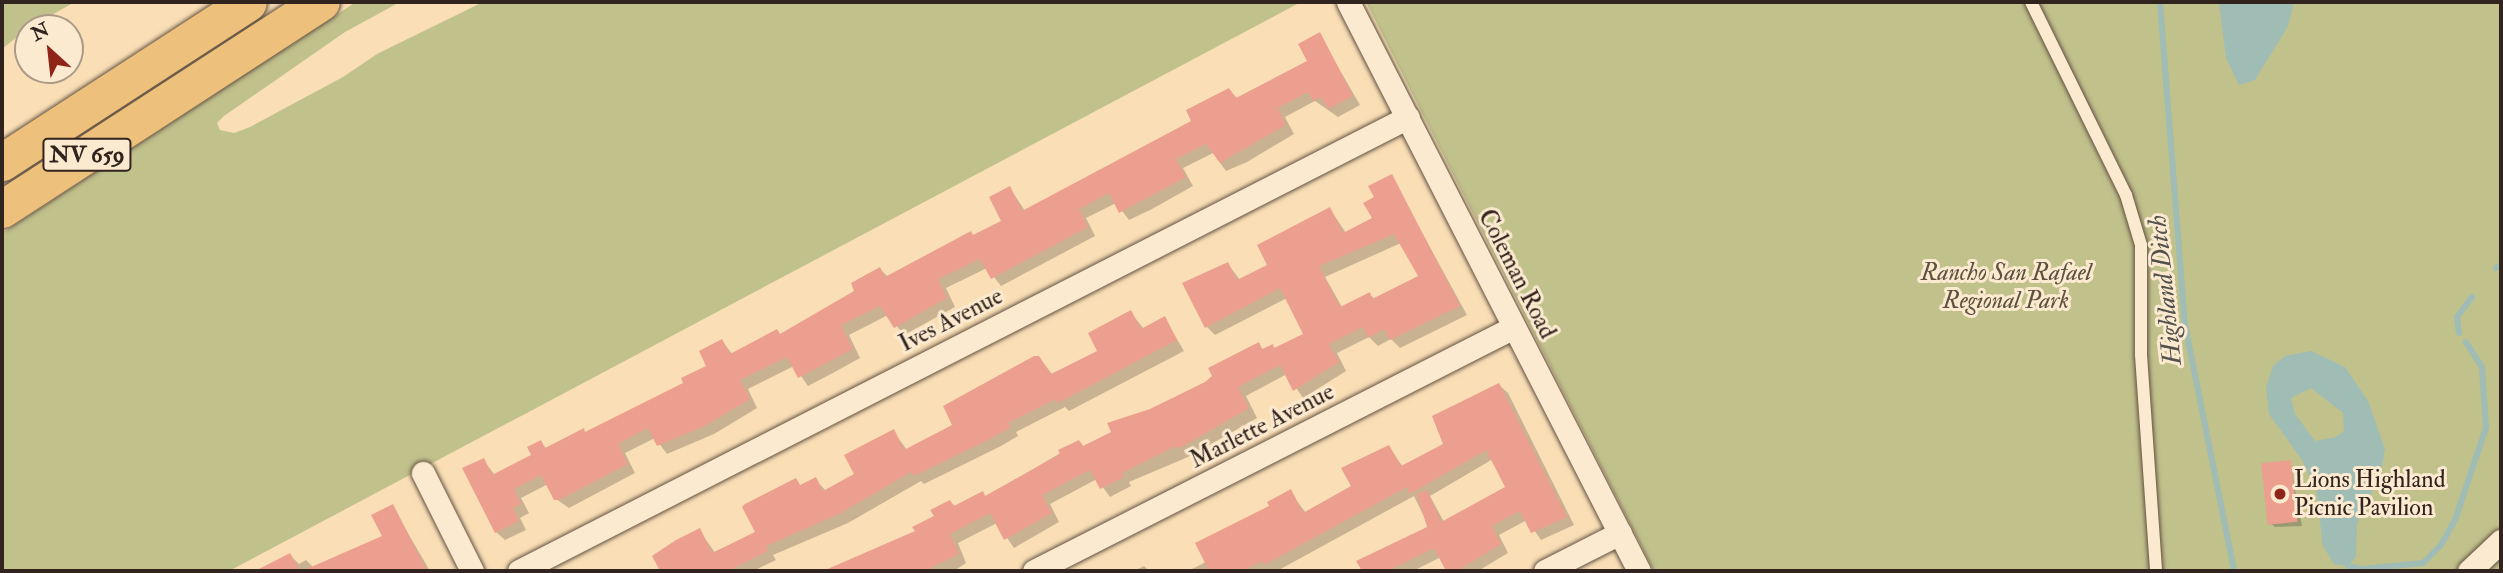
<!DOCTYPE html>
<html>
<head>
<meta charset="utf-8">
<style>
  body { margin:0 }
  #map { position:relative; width:2503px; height:573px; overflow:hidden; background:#fadfb6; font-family:"IM FELL Double Pica",serif }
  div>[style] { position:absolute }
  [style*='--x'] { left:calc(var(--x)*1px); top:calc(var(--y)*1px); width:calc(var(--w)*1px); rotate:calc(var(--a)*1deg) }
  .green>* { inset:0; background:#c1c18c }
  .water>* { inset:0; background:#9fbcb5 }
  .shadow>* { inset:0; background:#0003 }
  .stream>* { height:6px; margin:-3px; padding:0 3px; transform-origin:3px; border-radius:3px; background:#9fbcb5 }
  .building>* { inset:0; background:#ec9f8e; transform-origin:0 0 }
  .roads { filter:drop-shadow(0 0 2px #635243) drop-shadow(0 0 2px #635243) }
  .service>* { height:12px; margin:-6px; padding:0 6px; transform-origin:6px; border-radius:6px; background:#fcead0 }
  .minor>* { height:23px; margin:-11.5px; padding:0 11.5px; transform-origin:11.5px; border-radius:11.5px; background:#fcead0 }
  .primary>* { height:37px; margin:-18.5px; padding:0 18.5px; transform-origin:18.5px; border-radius:18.5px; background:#edc07b }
  .dots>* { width:19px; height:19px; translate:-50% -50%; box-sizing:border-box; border:4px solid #fcead0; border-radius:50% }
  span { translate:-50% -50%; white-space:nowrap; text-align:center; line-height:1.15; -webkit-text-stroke:6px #fcead0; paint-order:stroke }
  .shield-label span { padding:2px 5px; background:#fcead0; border:2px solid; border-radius:5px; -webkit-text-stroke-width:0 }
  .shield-label { font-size:23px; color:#31231d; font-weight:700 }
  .park-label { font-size:24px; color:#5c523e; font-style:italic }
  .street-label { font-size:24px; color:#31231d }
  .poi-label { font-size:24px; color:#31231d }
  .left { translate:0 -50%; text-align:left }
  .water-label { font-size:26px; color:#52514b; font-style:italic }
  .frame { position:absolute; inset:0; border:4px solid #31231d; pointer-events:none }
  .north { position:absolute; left:14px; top:14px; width:70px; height:70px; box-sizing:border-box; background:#fcead0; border:2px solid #ab9a88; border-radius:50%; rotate:333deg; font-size:19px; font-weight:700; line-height:28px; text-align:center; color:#31231d }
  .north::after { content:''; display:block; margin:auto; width:24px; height:32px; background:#8f2418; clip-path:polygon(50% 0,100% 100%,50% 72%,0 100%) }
</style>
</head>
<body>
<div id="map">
  <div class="green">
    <i style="clip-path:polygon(2px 2px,75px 2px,28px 28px,2px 49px)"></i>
    <i style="clip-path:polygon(356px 2px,400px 2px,345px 32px,224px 116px,217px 123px,220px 130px,234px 133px,250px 127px,343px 77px,377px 54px,483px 2px,1301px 2px,229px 571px,2px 571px,2px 233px)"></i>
    <i style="clip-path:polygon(1366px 2px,2501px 2px,2501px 571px,1654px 571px)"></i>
  </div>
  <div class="water">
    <i style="clip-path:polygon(2219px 2px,2294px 2px,2288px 26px,2255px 80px,2239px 85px,2226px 58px)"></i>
    <i style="clip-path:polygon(evenodd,2311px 351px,2345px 367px,2368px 401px,2385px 449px,2381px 473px,2357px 524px,2356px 557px,2348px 566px,2334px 564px,2323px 546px,2316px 489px,2302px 460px,2269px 414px,2266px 387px,2273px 366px,2285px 356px,2311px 351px,2311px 388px,2343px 413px,2344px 431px,2336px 437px,2315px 441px,2295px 414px,2291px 398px,2311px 388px)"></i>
  </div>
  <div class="shadow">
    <i style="clip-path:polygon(1319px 34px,1360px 105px,1338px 117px,1315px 101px,1285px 117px,1294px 134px,1247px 162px,1226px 171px,1213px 153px,1183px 168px,1193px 186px,1152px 209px,1129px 220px,1116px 203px,1086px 218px,1095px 236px,1001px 286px,987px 268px,946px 288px,955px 307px,904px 335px,888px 315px,849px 335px,860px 358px,831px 374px,808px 386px,794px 366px,748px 389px,757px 408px,714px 434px,667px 454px,655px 438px,625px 453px,635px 473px,569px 508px,556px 499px,548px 484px,521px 498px,529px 513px,520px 518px,526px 530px,505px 540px,496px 532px,483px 460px,495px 475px,534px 456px,540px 442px,547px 449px,586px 434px,685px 384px,708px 367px,722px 341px,733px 355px,781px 335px,856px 292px,880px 269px,888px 277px,1004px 222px,1010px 188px,1025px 211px,1194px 122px,1229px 90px,1238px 99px,1309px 62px)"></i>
    <i style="clip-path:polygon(evenodd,1391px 176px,1467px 315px,1400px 348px,1391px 339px,1378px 346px,1369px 337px,1337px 353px,1346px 371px,1303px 398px,1287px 374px,1246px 396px,1257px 418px,1188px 457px,1129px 482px,1131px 486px,1110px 497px,1097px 479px,1050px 504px,1059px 522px,1014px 548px,997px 523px,958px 543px,966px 563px,954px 571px,829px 571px,917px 532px,950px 502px,956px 507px,983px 494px,986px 497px,1079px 442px,1084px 447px,1206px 384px,1258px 345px,1264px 350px,1272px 346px,1276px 349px,1305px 335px,1287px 298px,1215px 335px,1207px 327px,1228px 264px,1240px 280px,1269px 265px,1330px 209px,1346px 233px,1374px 219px,1377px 197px,1391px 176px,1401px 243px,1420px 276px,1375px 299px,1369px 294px,1342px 307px,1325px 277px,1401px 243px)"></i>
    <i style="clip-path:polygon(1131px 313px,1144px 329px,1165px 319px,1184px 351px,1069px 411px,1065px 407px,1016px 432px,1018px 436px,1001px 446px,924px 484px,921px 481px,848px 523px,773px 555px,776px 560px,753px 571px,662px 571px,654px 556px,699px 530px,716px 554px,757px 533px,796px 480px,801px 486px,815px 479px,826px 491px,856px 475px,893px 431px,907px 450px,954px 426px,1038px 357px,1053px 375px,1099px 352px)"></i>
    <i style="clip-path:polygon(evenodd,1499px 385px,1508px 393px,1574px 525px,1541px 540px,1527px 520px,1499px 535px,1508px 553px,1478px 571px,1448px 571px,1441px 557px,1413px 571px,1357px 571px,1429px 527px,1414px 496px,1277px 571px,1188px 571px,1206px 562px,1290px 492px,1306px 513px,1353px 487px,1389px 447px,1403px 467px,1445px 445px,1499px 385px,1493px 459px,1508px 488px,1444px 522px,1430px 496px,1493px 459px)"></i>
    <i style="clip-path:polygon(2290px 462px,2302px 526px,2275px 527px,2270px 523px)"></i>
    <i style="clip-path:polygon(392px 506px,430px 571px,271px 571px,290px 555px,299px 564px,306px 560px,314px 568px,384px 537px)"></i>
    <i style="clip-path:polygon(1144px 566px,1149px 571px,1134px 571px)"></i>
  </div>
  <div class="stream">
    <i style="--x:2160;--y:2;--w:324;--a:85.6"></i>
    <i style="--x:2185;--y:325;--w:251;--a:78.7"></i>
    <i style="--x:2496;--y:268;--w:6;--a:-31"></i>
    <i style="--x:2459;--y:333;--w:16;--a:-97"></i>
    <i style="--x:2457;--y:317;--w:25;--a:-53"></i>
    <i style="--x:2348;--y:566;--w:15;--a:11"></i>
    <i style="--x:2363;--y:569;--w:60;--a:-5.7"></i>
    <i style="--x:2423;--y:563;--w:25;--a:-45"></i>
    <i style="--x:2441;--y:545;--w:29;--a:-61"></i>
    <i style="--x:2455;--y:520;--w:97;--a:-71.4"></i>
    <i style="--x:2486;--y:428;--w:61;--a:-93.8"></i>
    <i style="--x:2482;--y:367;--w:30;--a:-123"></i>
  </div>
  <div class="building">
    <i style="clip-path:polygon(1320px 32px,1353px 96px,1328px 109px,1321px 97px,1313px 101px,1308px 92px,1278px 108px,1286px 125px,1220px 163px,1206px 144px,1176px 159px,1186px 177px,1119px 213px,1109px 193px,1079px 209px,1088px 227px,991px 279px,980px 259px,938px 279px,947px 298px,894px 328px,880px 306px,841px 325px,853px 349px,798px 378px,787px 357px,740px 380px,750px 399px,705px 426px,657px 446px,648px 428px,618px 444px,628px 464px,559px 500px,554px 500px,541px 475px,514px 489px,521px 504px,513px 508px,519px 521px,495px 533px,462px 468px,484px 458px,492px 475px,531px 455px,527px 447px,541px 440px,545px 448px,584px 428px,585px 432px,683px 383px,681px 378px,706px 366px,699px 351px,722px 339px,730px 354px,777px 329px,780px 334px,854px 291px,851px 283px,880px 267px,885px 277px,971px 231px,973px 235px,1001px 221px,989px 197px,1010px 186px,1022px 211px,1191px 121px,1186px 110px,1229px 88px,1236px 98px,1307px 61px,1298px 44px)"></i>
    <i style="clip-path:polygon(evenodd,1392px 174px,1460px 306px,1390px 340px,1384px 329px,1368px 338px,1363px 327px,1329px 344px,1339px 362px,1293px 391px,1280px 365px,1238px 387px,1249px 408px,1178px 449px,1176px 446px,1122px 473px,1124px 477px,1100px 489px,1090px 470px,1042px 495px,1052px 513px,1004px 540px,990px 513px,950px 534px,959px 554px,925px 571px,823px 571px,915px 531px,912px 527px,934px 516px,930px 510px,950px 500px,954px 506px,983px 491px,985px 496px,1060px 454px,1058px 450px,1079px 440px,1083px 446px,1111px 432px,1107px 423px,1150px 409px,1205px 382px,1212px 376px,1208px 368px,1259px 342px,1262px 349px,1273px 344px,1274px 348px,1303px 334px,1280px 288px,1205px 328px,1182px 283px,1228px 262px,1237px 280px,1267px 265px,1257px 245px,1330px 207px,1343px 233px,1372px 218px,1363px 203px,1374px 197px,1368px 186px,1392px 174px,1394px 234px,1418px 276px,1372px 299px,1370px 292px,1340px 307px,1319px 266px,1394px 234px)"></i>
    <i style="clip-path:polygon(1131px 310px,1141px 329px,1165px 316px,1177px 340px,1058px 403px,1056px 399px,1008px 423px,1011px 427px,992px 438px,914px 476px,911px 472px,839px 514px,766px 546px,768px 551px,728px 571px,660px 571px,652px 556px,676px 540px,700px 528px,712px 553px,755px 532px,742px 507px,745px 504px,796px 478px,800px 485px,816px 477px,823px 491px,854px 474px,844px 455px,894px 429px,904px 450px,952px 425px,943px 406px,1034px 356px,1039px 356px,1051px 374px,1097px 351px,1088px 333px)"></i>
    <i style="clip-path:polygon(1499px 383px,1567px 517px,1531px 533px,1520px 511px,1492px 526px,1501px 544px,1457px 571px,1446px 571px,1434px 548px,1388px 571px,1362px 571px,1356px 561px,1427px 527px,1417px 494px,1427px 490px,1441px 522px,1505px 487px,1486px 450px,1410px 494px,1407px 487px,1264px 565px,1262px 561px,1242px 571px,1209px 571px,1195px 543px,1269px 506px,1267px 502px,1291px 489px,1303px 513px,1351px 486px,1341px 468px,1389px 445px,1401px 466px,1443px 444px,1432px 416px)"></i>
    <i style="left:2291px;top:460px;width:62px;height:30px;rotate:84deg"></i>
    <i style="clip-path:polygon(393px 504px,427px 571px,302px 571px,382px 536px,371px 515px)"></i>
    <i style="clip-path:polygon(290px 553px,300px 571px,255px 571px)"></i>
  </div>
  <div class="roads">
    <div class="service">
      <i style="--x:2031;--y:2;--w:215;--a:63.8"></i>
      <i style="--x:2126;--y:195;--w:52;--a:73.3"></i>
      <i style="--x:2141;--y:245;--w:110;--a:90"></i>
      <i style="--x:2141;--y:355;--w:217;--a:86"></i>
    </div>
    <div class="minor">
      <i style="--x:1348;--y:2;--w:639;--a:62.91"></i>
      <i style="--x:423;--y:473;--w:110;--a:63.4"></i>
      <i style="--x:519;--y:571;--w:998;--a:-27.05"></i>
      <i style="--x:1034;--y:571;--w:538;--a:-26.95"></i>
      <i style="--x:1545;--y:571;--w:84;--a:-26.9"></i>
      <i style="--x:2469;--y:571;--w:44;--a:-43.2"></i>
    </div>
    <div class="primary">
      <i style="--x:2;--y:162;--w:293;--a:-33"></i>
      <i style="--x:2;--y:209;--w:380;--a:-33"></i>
    </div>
  </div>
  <div class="dots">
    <i style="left:2280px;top:494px;background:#8f2418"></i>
  </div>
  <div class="shield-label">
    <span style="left:87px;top:155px">NV 659</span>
  </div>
  <div class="park-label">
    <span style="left:2006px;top:287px">Rancho San Rafael<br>Regional Park</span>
  </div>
  <div class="street-label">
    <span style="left:1517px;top:274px;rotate:63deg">Coleman Road</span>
    <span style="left:951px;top:320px;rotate:-27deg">Ives Avenue</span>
    <span style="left:1262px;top:426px;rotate:-27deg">Marlette Avenue</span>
  </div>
  <div class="poi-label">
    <span class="left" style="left:2294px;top:494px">Lions Highland<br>Picnic Pavilion</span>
  </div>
  <div class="water-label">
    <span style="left:2166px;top:290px;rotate:-96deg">Highland Ditch</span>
  </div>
  <div class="frame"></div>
  <div class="north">N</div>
</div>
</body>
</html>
